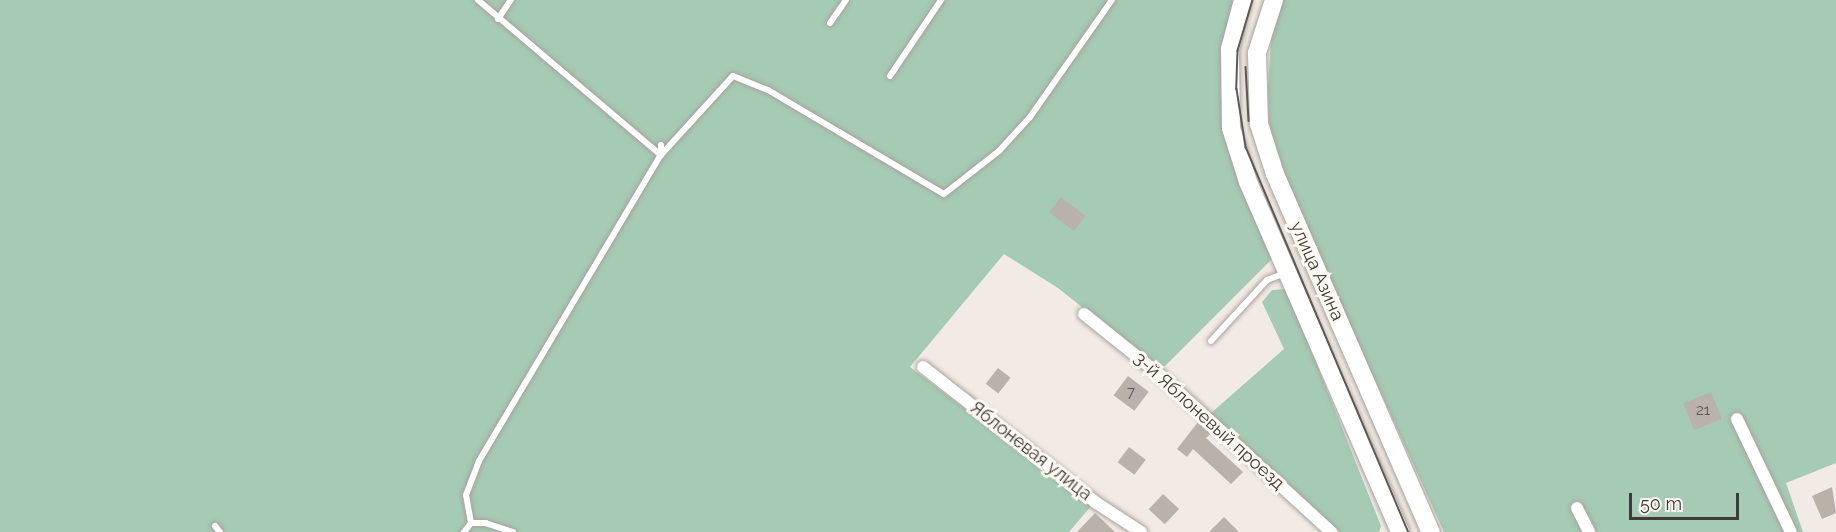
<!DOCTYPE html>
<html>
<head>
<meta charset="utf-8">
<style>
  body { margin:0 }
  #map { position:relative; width:1836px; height:532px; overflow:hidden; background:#f2eae4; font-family:Raleway,sans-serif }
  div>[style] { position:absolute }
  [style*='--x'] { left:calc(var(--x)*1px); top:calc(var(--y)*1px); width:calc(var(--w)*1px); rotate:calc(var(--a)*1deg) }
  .green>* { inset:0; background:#a5cbb4 }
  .building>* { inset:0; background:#b8b2ab; transform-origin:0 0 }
  .roads { filter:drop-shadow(0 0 2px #a8a19b) drop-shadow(0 0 2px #a8a19b) }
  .lane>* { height:6px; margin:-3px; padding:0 3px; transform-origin:3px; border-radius:3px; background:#fff }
  .street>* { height:12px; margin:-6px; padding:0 6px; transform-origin:6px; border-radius:6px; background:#fff }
  .secondary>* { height:18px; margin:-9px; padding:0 9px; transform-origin:9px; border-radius:9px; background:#fff }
  .tram>* { height:1.5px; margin:-0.75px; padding:0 0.75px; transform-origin:0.75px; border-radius:0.75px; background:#5c5955 }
  span { translate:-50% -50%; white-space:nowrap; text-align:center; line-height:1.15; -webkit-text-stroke:6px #fef8f3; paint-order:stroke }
  .number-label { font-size:15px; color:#5c5854 }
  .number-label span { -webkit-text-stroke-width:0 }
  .street-label { font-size:18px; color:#3d3a37 }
  .scale { position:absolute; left:1629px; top:493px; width:110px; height:27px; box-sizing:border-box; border:3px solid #3d3a37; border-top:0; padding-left:8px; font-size:18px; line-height:21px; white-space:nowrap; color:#3d3a37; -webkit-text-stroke:4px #fef8f3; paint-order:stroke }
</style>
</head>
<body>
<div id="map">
  <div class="green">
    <i style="clip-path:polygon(0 0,1234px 0,1222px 50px,1222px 124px,1229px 153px,1272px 259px,1161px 370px,1058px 288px,1004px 254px,910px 367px,1092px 505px,1069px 532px,0 532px)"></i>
    <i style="clip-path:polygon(1283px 0,1836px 0,1836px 463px,1786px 483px,1803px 532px,1444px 532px,1279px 168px,1269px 122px,1268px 86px,1272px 27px)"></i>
    <i style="clip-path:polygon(1287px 289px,1381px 526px,1379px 532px,1340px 532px,1210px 414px,1284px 349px,1262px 302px,1272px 290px)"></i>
  </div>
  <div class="building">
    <i style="left:1061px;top:197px;width:31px;height:19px;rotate:38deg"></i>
    <i style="left:998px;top:368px;width:16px;height:20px;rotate:38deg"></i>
    <i style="left:1128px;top:376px;width:26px;height:24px;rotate:37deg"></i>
    <i style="left:1711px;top:392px;width:29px;height:30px;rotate:68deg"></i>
    <i style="clip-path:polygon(1198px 422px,1211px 433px,1206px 438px,1243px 472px,1231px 484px,1193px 449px,1187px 457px,1177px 449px)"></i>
    <i style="left:1129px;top:447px;width:21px;height:19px;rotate:37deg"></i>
    <i style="clip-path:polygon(1832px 487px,1836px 513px,1822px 519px,1812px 496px)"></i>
    <i style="left:1163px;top:494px;width:22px;height:21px;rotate:43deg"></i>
    <i style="clip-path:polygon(1095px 513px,1115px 532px,1077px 532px)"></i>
    <i style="clip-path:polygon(1224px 517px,1239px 532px,1209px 532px)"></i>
  </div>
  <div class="roads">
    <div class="lane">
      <i style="--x:478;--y:0;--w:240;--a:40.3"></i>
      <i style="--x:661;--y:155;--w:10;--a:-90"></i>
      <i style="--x:498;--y:19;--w:23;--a:-56"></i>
      <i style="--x:830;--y:23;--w:28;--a:-55"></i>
      <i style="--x:890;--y:76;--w:92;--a:-56.1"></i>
      <i style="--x:1211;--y:341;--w:83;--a:-47.4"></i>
      <i style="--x:1267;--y:280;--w:19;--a:-21"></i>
      <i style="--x:215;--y:526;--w:8;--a:50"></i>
      <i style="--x:464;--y:532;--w:11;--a:-52"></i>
      <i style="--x:513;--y:532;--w:28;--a:-162"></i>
      <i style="--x:486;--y:523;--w:15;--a:180"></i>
      <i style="--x:471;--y:523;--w:28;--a:-100"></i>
      <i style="--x:466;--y:495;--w:36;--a:-69"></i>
      <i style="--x:479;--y:461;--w:356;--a:-59.3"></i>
      <i style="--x:661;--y:155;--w:107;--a:-47.7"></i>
      <i style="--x:733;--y:76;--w:38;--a:22"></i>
      <i style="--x:768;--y:90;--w:204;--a:30.6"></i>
      <i style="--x:944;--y:194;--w:70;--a:-38"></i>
      <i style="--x:999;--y:151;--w:46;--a:-47.6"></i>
      <i style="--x:1030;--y:117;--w:143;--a:-55"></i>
    </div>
    <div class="street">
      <i style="--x:1084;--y:314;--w:99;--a:38.8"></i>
      <i style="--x:1161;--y:376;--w:231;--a:42.5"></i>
      <i style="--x:923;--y:367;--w:219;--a:38.1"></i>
      <i style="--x:1095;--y:502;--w:55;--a:33.1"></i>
      <i style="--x:1737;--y:419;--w:125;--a:64.5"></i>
      <i style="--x:1577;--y:508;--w:27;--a:63"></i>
    </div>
    <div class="secondary">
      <i style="--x:1243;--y:0;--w:51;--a:104.9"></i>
      <i style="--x:1230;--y:49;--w:79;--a:89.3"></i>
      <i style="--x:1231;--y:128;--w:57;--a:72.5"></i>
      <i style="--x:1248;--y:182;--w:382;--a:66.5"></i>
      <i style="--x:1274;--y:0;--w:56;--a:107.8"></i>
      <i style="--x:1257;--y:53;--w:71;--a:88.4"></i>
      <i style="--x:1259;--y:124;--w:52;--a:72.3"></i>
      <i style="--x:1275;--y:174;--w:391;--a:66.5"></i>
    </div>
  </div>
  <div class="tram">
    <i style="--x:1253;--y:0;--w:53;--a:106.4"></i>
    <i style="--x:1238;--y:51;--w:38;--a:92"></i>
    <i style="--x:1237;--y:89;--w:59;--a:81.2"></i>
    <i style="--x:1246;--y:147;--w:418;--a:67.1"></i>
    <i style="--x:1246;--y:67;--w:54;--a:86.8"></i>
  </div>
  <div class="number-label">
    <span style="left:1131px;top:393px">7</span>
    <span style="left:1703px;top:411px">21</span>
  </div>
  <div class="street-label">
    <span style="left:1317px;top:271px;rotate:66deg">улица Азина</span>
    <span style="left:1209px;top:421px;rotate:42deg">3-й Яблоневый проезд</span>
    <span style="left:1031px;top:451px;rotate:38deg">Яблоневая улица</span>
  </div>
  <div class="scale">50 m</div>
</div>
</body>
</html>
